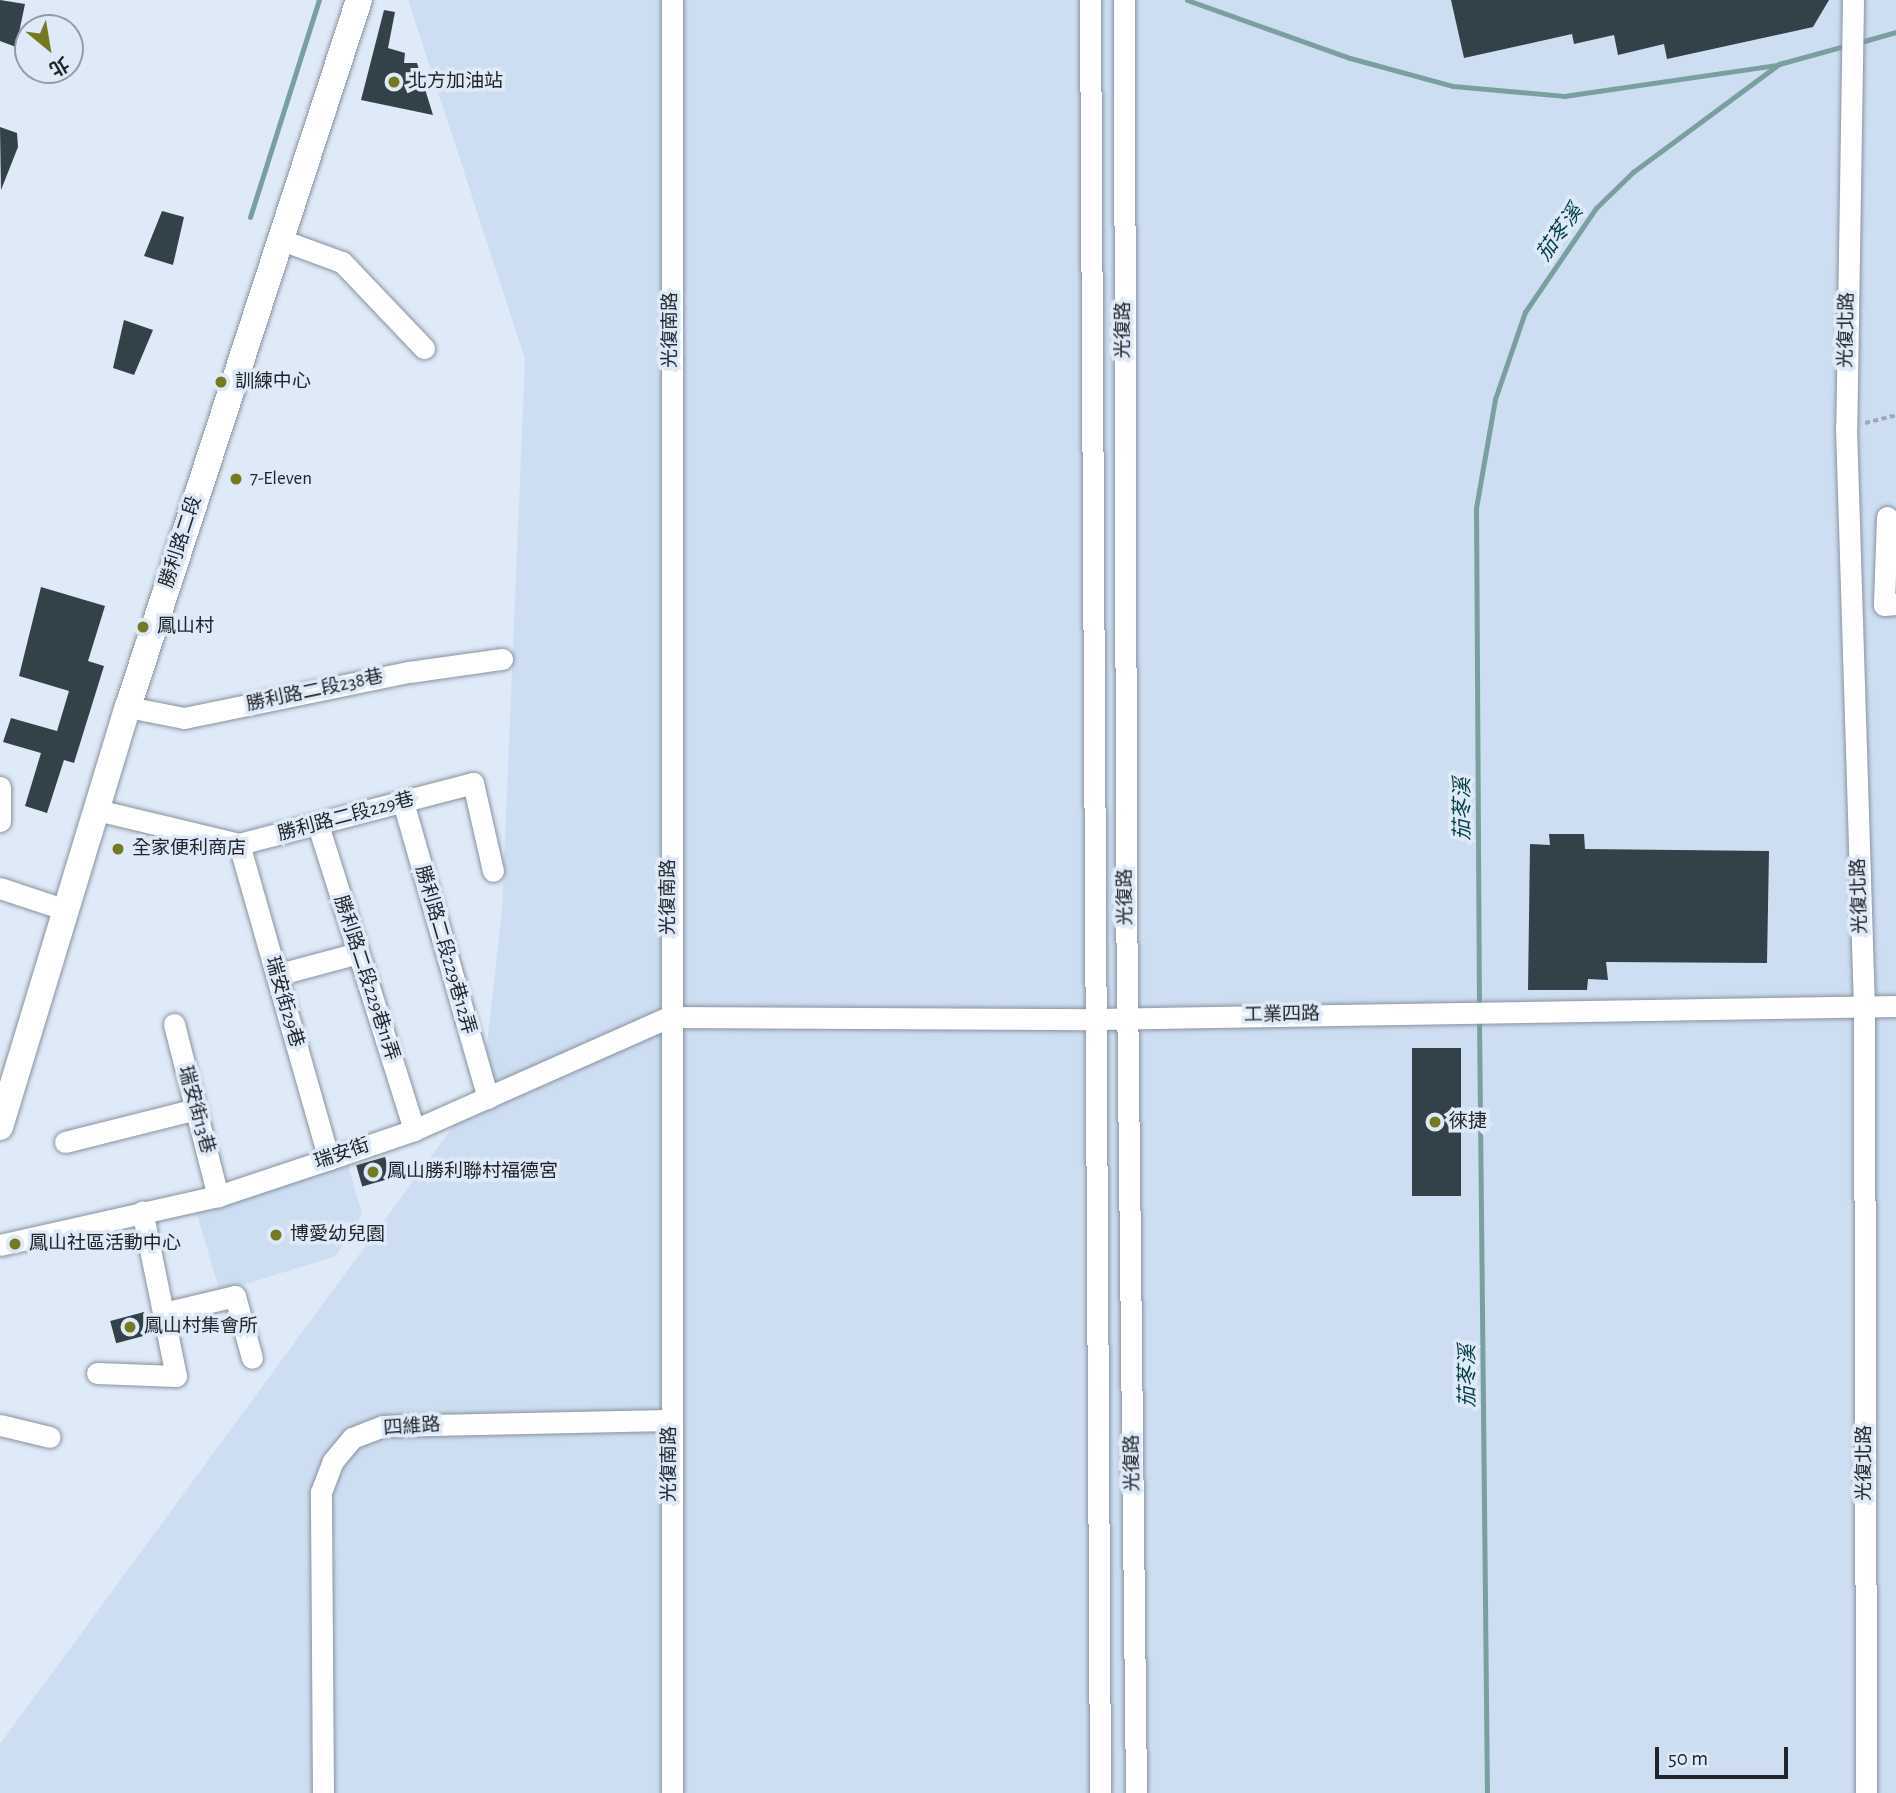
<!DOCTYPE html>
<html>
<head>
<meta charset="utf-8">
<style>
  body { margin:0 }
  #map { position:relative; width:1896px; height:1793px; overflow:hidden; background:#dfeaf8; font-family:"Alegreya Sans","Noto Sans TC",sans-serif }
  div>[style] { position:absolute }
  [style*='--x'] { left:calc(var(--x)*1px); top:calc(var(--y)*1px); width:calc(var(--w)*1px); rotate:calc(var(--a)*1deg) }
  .built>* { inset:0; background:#cedef2 }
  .stream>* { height:5px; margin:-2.5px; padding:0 2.5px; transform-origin:2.5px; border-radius:2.5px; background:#7a9f9f }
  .building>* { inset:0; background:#334248; transform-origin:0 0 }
  .path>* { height:3.5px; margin-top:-1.75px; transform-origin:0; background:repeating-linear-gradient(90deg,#a0a9b4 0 5px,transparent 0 8.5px) }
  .roads { filter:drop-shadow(0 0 2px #88929f) drop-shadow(0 0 2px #88929f) }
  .minor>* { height:21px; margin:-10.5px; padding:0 10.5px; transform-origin:10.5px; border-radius:10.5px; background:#fff }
  .major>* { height:26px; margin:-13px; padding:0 13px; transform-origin:13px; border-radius:13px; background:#fff }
  .dots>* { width:19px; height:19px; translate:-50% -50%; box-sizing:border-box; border:4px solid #dfeaf8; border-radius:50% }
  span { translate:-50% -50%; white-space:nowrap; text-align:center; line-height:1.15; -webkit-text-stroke:7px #dfeaf8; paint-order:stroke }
  .poi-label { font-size:19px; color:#21252a }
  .left { translate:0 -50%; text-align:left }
  .street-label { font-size:19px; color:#21252a }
  .water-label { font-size:21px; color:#023f41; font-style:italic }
  .north { position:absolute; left:14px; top:14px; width:70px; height:70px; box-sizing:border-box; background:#dfeaf8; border:2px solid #939ba6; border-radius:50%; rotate:150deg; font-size:19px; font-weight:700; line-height:28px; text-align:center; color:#21252a }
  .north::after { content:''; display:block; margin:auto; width:24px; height:32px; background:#747922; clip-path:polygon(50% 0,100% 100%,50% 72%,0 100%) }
  .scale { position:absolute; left:1655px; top:1747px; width:133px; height:32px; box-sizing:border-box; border:4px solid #21252a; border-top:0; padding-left:9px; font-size:21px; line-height:24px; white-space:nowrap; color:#21252a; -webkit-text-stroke:5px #dfeaf8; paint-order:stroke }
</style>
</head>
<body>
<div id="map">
  <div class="built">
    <i style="clip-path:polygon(408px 0,1896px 0,1896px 1793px,0 1793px,0 1744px,482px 1087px,502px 911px,525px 359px)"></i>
    <i style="clip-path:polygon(347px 1162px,362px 1214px,336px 1256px,220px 1292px,195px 1208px)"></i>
  </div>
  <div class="stream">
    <i style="--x:1187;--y:0;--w:173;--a:19.6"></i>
    <i style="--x:1350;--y:58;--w:107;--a:15.2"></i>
    <i style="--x:1453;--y:86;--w:111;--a:5.1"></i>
    <i style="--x:1564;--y:96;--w:214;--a:-8.3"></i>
    <i style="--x:1857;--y:43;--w:41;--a:-15.8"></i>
    <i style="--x:250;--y:217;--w:228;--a:-72.4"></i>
    <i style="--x:1479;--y:1009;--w:501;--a:-90.34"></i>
    <i style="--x:1476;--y:508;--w:111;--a:-80.1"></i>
    <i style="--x:1495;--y:399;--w:92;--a:-71"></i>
    <i style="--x:1525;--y:312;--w:126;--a:-55.7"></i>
    <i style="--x:1596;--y:208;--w:52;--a:-44.2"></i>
    <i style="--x:1633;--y:172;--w:182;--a:-36.5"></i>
    <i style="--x:1779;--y:64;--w:72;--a:-15.4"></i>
    <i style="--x:1479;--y:1019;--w:774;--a:89.41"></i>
  </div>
  <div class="building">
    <i style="clip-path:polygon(0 0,25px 4px,16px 47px,0 41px)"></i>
    <i style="clip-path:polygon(1451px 0,1829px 0,1813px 27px,1667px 59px,1664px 44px,1618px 55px,1614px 35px,1574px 44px,1572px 34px,1464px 58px)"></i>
    <i style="clip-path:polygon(384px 10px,395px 12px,388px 48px,405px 53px,404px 63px,417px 63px,433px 115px,361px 100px)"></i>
    <i style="clip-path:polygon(0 127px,17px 133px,18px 147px,1px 190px)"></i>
    <i style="clip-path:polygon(162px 211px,184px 217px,173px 265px,144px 256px)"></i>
    <i style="clip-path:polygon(124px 320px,153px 330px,134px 375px,113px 368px)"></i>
    <i style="clip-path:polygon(41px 587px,105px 606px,88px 661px,104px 666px,74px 763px,64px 760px,47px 813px,25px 806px,41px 753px,3px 742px,11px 718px,57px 731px,69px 691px,19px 676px)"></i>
    <i style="clip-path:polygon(1549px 834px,1584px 834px,1585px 849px,1769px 851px,1767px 963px,1606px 962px,1608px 980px,1588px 979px,1587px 990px,1528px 990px,1530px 844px,1550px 845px)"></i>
    <i style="left:1412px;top:1048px;width:49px;height:148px"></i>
    <i style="left:385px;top:1157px;width:22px;height:30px;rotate:74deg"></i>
    <i style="left:144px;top:1312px;width:23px;height:35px;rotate:75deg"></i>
  </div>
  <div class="path">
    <i style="--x:1865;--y:423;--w:32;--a:-14"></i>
  </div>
  <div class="roads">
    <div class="minor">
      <i style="--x:672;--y:0;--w:1793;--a:90"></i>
      <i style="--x:1090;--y:0;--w:1793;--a:89.68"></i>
      <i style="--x:1124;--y:0;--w:896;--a:89.87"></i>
      <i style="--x:1126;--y:896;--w:897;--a:89.36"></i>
      <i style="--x:1853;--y:0;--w:428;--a:90.9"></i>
      <i style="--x:1846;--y:428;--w:578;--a:88.22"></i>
      <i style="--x:1864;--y:1006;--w:787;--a:89.85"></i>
      <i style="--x:279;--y:239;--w:67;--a:20.1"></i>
      <i style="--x:342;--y:262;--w:119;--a:46.4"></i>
      <i style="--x:1887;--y:517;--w:88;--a:92"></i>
      <i style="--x:1884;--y:605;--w:12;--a:-5"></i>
      <i style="--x:128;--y:707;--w:57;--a:11.1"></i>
      <i style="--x:184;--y:718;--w:230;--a:-11.6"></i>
      <i style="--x:409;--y:672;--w:94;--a:-8"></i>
      <i style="--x:0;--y:787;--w:34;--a:90"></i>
      <i style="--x:403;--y:802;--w:308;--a:74"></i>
      <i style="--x:97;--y:810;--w:146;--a:13.5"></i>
      <i style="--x:239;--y:844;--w:242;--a:-14.6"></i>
      <i style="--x:473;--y:783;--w:90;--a:77.2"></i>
      <i style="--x:318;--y:825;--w:320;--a:72.5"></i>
      <i style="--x:239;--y:844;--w:328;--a:74.1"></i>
      <i style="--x:0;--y:888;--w:70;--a:18.4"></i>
      <i style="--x:276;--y:975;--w:85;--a:-15"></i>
      <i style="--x:174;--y:1024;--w:178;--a:75.7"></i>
      <i style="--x:65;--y:1142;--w:135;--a:-14.1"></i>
      <i style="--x:0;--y:1245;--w:223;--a:-12.7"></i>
      <i style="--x:218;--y:1196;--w:117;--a:-18.4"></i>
      <i style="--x:329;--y:1159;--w:90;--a:-18.8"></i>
      <i style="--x:414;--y:1130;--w:279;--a:-23.9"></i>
      <i style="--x:669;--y:1017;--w:429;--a:0.3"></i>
      <i style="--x:1098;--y:1019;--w:798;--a:-0.93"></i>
      <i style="--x:164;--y:1313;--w:73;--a:-13.5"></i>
      <i style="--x:235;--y:1296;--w:64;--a:74.7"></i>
      <i style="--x:97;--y:1373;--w:79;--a:2.2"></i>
      <i style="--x:176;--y:1376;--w:168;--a:-101.6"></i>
      <i style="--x:0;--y:1425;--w:51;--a:13.5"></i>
      <i style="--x:323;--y:1793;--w:301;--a:-90.4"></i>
      <i style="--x:321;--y:1492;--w:33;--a:-69"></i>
      <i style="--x:333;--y:1461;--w:30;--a:-50"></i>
      <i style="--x:352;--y:1438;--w:33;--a:-21"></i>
      <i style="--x:383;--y:1426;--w:286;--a:-1.2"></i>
    </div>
    <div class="major">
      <i style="--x:0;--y:1127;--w:439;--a:-73.1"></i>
      <i style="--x:128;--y:707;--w:744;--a:-71.91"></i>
    </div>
  </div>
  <div class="dots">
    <i style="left:394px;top:82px;background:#747922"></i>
    <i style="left:221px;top:382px;background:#747922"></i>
    <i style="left:236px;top:479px;background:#747922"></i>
    <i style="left:143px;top:627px;background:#747922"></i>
    <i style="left:118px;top:849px;background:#747922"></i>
    <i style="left:1435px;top:1122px;background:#747922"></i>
    <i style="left:373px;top:1172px;background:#747922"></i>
    <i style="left:276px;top:1235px;background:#747922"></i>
    <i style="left:15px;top:1244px;background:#747922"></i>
    <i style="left:130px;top:1327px;background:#747922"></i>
  </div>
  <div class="poi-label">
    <span class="left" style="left:408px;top:82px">北方加油站</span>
    <span class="left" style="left:235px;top:382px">訓練中心</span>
    <span class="left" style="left:250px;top:479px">7-Eleven</span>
    <span class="left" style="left:157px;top:627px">鳳山村</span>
    <span class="left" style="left:132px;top:849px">全家便利商店</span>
    <span class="left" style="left:1449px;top:1122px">徠捷</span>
    <span class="left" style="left:387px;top:1172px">鳳山勝利聯村福德宮</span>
    <span class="left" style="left:290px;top:1235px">博愛幼兒園</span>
    <span class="left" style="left:29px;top:1244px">鳳山社區活動中心</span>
    <span class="left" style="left:144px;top:1327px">鳳山村集會所</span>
  </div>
  <div class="street-label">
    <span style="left:671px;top:330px;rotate:-90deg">光復南路</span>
    <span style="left:1124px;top:330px;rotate:-90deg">光復路</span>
    <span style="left:1847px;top:330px;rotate:-89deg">光復北路</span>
    <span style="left:181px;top:542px;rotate:-72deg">勝利路二段</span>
    <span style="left:315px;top:691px;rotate:-12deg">勝利路二段238巷</span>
    <span style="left:346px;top:817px;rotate:-15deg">勝利路二段229巷</span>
    <span style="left:1860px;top:896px;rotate:-92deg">光復北路</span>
    <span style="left:669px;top:897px;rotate:-90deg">光復南路</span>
    <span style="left:1126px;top:897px;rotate:-91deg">光復路</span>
    <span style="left:445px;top:950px;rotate:74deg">勝利路二段229巷12弄</span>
    <span style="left:366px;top:978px;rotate:72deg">勝利路二段229巷11弄</span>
    <span style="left:284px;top:1002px;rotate:74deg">瑞安街29巷</span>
    <span style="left:1282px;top:1015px;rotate:-1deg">工業四路</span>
    <span style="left:196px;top:1110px;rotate:75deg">瑞安街13巷</span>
    <span style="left:342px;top:1154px;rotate:-19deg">瑞安街</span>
    <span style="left:412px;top:1427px;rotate:-4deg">四維路</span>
    <span style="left:1133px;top:1463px;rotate:-91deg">光復路</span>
    <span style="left:1865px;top:1463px;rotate:-90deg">光復北路</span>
    <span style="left:670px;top:1464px;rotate:-90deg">光復南路</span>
  </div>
  <div class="water-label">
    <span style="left:1560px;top:233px;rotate:-55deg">茄苳溪</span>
    <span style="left:1463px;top:809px;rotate:-90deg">茄苳溪</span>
    <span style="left:1468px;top:1376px;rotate:-90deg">茄苳溪</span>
  </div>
  <div class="north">北</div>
  <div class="scale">50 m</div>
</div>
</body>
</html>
